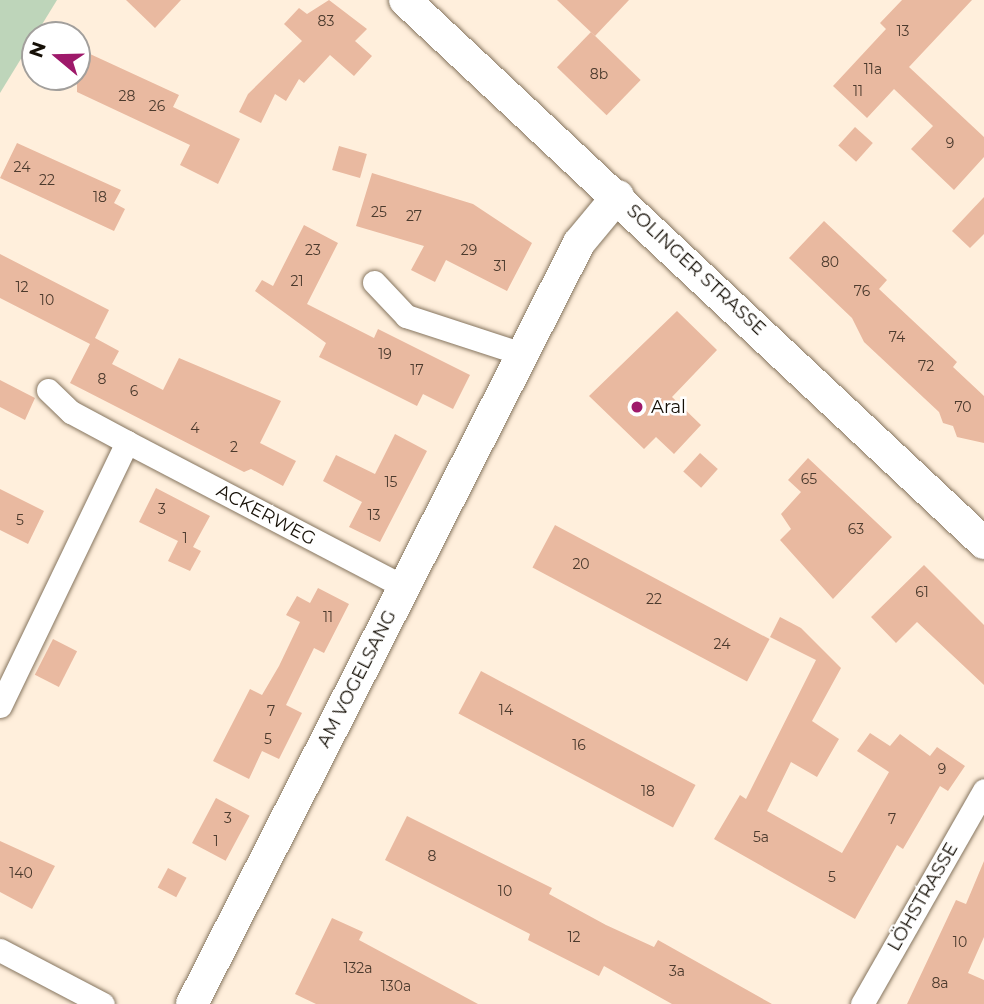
<!DOCTYPE html>
<html>
<head>
<meta charset="utf-8">
<style>
  body { margin:0 }
  #map { position:relative; width:984px; height:1004px; overflow:hidden; background:#ffefdc; font-family:Montserrat,sans-serif }
  div>[style] { position:absolute }
  [style*='--x'] { left:calc(var(--x)*1px); top:calc(var(--y)*1px); width:calc(var(--w)*1px); rotate:calc(var(--a)*1deg) }
  .green>* { inset:0; background:#bed5ba }
  .building>* { inset:0; background:#e9b9a0; transform-origin:0 0 }
  .roads { filter:drop-shadow(0 0 2px #86755f) drop-shadow(0 0 2px #86755f) }
  .minor>* { height:23px; margin:-11.5px; padding:0 11.5px; transform-origin:11.5px; border-radius:11.5px; background:#fff }
  .secondary>* { height:32px; margin:-16px; padding:0 16px; transform-origin:16px; border-radius:16px; background:#fff }
  .dots>* { width:19px; height:19px; translate:-50% -50%; box-sizing:border-box; border:4px solid #fff; border-radius:50% }
  span { translate:-50% -50%; white-space:nowrap; text-align:center; line-height:1.15; -webkit-text-stroke:5px #fff; paint-order:stroke }
  .number-label { font-size:14px; color:#4b3a2d }
  .number-label span { -webkit-text-stroke-width:0 }
  .street-label { font-size:18px; color:#161007 }
  .poi-label { font-size:18px; color:#161007 }
  .left { translate:0 -50%; text-align:left }
  .north { position:absolute; left:21px; top:21px; width:70px; height:70px; box-sizing:border-box; background:#fff; border:2px solid #a29f9c; border-radius:50%; rotate:289deg; font-size:19px; font-weight:700; line-height:28px; text-align:center; color:#161007 }
  .north::after { content:''; display:block; margin:auto; width:24px; height:32px; background:#9e196a; clip-path:polygon(50% 0,100% 100%,50% 72%,0 100%) }
</style>
</head>
<body>
<div id="map">
  <div class="green">
    <i style="clip-path:polygon(0 0,57px 0,0 93px)"></i>
  </div>
  <div class="building">
    <i style="clip-path:polygon(126px 0,181px 0,155px 28px)"></i>
    <i style="clip-path:polygon(329px 0,367px 29px,355px 41px,372px 56px,354px 76px,330px 55px,304px 83px,299px 79px,286px 101px,275px 94px,261px 123px,239px 112px,248px 94px,302px 41px,284px 24px,299px 8px,307px 14px)"></i>
    <i style="clip-path:polygon(557px 0,629px 0,595px 36px)"></i>
    <i style="clip-path:polygon(902px 0,972px 0,909px 67px,984px 137px,984px 157px,954px 190px,911px 149px,933px 126px,894px 89px,867px 118px,833px 86px,886px 29px,880px 23px)"></i>
    <i style="left:591px;top:32px;width:69px;height:49px;rotate:44deg"></i>
    <i style="clip-path:polygon(77px 48px,179px 95px,173px 107px,240px 139px,218px 184px,180px 165px,190px 145px,77px 92px)"></i>
    <i style="left:855px;top:127px;width:24px;height:25px;rotate:42deg"></i>
    <i style="clip-path:polygon(17px 143px,121px 190px,114px 203px,125px 209px,114px 231px,0 178px)"></i>
    <i style="left:339px;top:146px;width:29px;height:25px;rotate:16deg"></i>
    <i style="clip-path:polygon(372px 173px,473px 204px,532px 243px,507px 291px,446px 260px,435px 282px,411px 270px,424px 246px,356px 226px)"></i>
    <i style="clip-path:polygon(984px 197px,984px 234px,970px 248px,952px 231px)"></i>
    <i style="clip-path:polygon(824px 221px,887px 280px,879px 289px,957px 362px,953px 367px,984px 396px,984px 443px,957px 437px,953px 426px,943px 423px,939px 412px,864px 342px,852px 318px,789px 258px)"></i>
    <i style="clip-path:polygon(304px 225px,338px 243px,307px 304px,374px 338px,378px 329px,470px 375px,453px 409px,423px 394px,417px 406px,319px 357px,326px 343px,255px 291px,262px 280px,273px 286px)"></i>
    <i style="clip-path:polygon(0 254px,109px 310px,95px 338px,119px 351px,112px 364px,163px 390px,179px 358px,281px 401px,260px 443px,296px 461px,283px 486px,251px 469px,244px 472px,70px 383px,90px 344px,0 298px)"></i>
    <i style="clip-path:polygon(677px 311px,717px 350px,672px 397px,701px 425px,674px 454px,656px 437px,644px 449px,589px 396px)"></i>
    <i style="clip-path:polygon(0 380px,35px 398px,25px 420px,0 407px)"></i>
    <i style="clip-path:polygon(395px 434px,427px 451px,380px 542px,349px 527px,362px 502px,323px 481px,336px 455px,375px 474px)"></i>
    <i style="left:700px;top:453px;width:24px;height:25px;rotate:42deg"></i>
    <i style="clip-path:polygon(808px 458px,892px 537px,833px 599px,780px 540px,791px 529px,781px 514px,801px 492px,788px 480px)"></i>
    <i style="clip-path:polygon(156px 488px,210px 516px,193px 547px,201px 551px,190px 571px,168px 561px,178px 541px,139px 522px)"></i>
    <i style="clip-path:polygon(0 489px,44px 511px,28px 544px,0 530px)"></i>
    <i style="left:555px;top:525px;width:243px;height:48px;rotate:28deg"></i>
    <i style="clip-path:polygon(924px 565px,984px 625px,984px 685px,917px 622px,896px 643px,871px 617px)"></i>
    <i style="clip-path:polygon(318px 588px,349px 604px,324px 653px,314px 648px,286px 705px,302px 713px,279px 759px,262px 751px,249px 779px,213px 761px,250px 689px,262px 695px,279px 666px,300px 622px,286px 615px,297px 596px,310px 603px)"></i>
    <i style="clip-path:polygon(780px 617px,801px 628px,841px 668px,812px 721px,839px 739px,817px 777px,791px 762px,767px 811px,842px 853px,889px 772px,857px 751px,870px 733px,890px 746px,900px 734px,930px 756px,937px 747px,965px 766px,948px 791px,940px 786px,903px 849px,897px 845px,855px 919px,714px 839px,740px 795px,746px 799px,816px 660px,770px 637px)"></i>
    <i style="left:53px;top:639px;width:27px;height:40px;rotate:27deg"></i>
    <i style="left:481px;top:671px;width:243px;height:48px;rotate:28deg"></i>
    <i style="left:216px;top:798px;width:38px;height:51px;rotate:28deg"></i>
    <i style="clip-path:polygon(407px 816px,552px 888px,549px 894px,606px 925px,654px 947px,658px 940px,772px 1004px,672px 1004px,604px 966px,599px 976px,528px 940px,530px 934px,385px 860px)"></i>
    <i style="clip-path:polygon(0 841px,55px 866px,32px 909px,0 892px)"></i>
    <i style="clip-path:polygon(984px 861px,984px 937px,968px 973px,984px 980px,984px 1004px,907px 1004px,956px 900px,966px 904px)"></i>
    <i style="left:168px;top:868px;width:21px;height:22px;rotate:28deg"></i>
    <i style="clip-path:polygon(332px 918px,363px 932px,359px 940px,478px 1004px,316px 1004px,295px 994px)"></i>
  </div>
  <div class="roads">
    <div class="minor">
      <i style="--x:374;--y:282;--w:47;--a:46.7"></i>
      <i style="--x:406;--y:316;--w:122;--a:18.1"></i>
      <i style="--x:48;--y:390;--w:32;--a:44"></i>
      <i style="--x:71;--y:412;--w:64;--a:28.2"></i>
      <i style="--x:0;--y:706;--w:293;--a:-64.3"></i>
      <i style="--x:127;--y:442;--w:313;--a:27.6"></i>
      <i style="--x:0;--y:950;--w:116;--a:27.7"></i>
      <i style="--x:862;--y:1004;--w:246;--a:-60.3"></i>
    </div>
    <div class="secondary">
      <i style="--x:405;--y:0;--w:794;--a:43.16"></i>
      <i style="--x:192;--y:1004;--w:854;--a:-63.04"></i>
      <i style="--x:579;--y:243;--w:61;--a:-50.3"></i>
    </div>
  </div>
  <div class="dots">
    <i style="left:637px;top:407px;background:#9e196a"></i>
  </div>
  <div class="number-label">
    <span style="left:326px;top:21px">83</span>
    <span style="left:903px;top:31px">13</span>
    <span style="left:873px;top:69px">11a</span>
    <span style="left:599px;top:74px">8b</span>
    <span style="left:858px;top:91px">11</span>
    <span style="left:127px;top:96px">28</span>
    <span style="left:157px;top:106px">26</span>
    <span style="left:950px;top:143px">9</span>
    <span style="left:22px;top:167px">24</span>
    <span style="left:47px;top:180px">22</span>
    <span style="left:100px;top:197px">18</span>
    <span style="left:379px;top:212px">25</span>
    <span style="left:414px;top:216px">27</span>
    <span style="left:313px;top:250px">23</span>
    <span style="left:469px;top:250px">29</span>
    <span style="left:830px;top:262px">80</span>
    <span style="left:500px;top:266px">31</span>
    <span style="left:297px;top:281px">21</span>
    <span style="left:22px;top:287px">12</span>
    <span style="left:862px;top:291px">76</span>
    <span style="left:47px;top:300px">10</span>
    <span style="left:897px;top:337px">74</span>
    <span style="left:385px;top:354px">19</span>
    <span style="left:926px;top:366px">72</span>
    <span style="left:417px;top:370px">17</span>
    <span style="left:102px;top:379px">8</span>
    <span style="left:134px;top:391px">6</span>
    <span style="left:963px;top:407px">70</span>
    <span style="left:195px;top:428px">4</span>
    <span style="left:234px;top:447px">2</span>
    <span style="left:809px;top:479px">65</span>
    <span style="left:391px;top:482px">15</span>
    <span style="left:162px;top:509px">3</span>
    <span style="left:374px;top:515px">13</span>
    <span style="left:20px;top:520px">5</span>
    <span style="left:856px;top:529px">63</span>
    <span style="left:185px;top:538px">1</span>
    <span style="left:581px;top:564px">20</span>
    <span style="left:922px;top:592px">61</span>
    <span style="left:654px;top:599px">22</span>
    <span style="left:328px;top:617px">11</span>
    <span style="left:722px;top:644px">24</span>
    <span style="left:506px;top:710px">14</span>
    <span style="left:271px;top:711px">7</span>
    <span style="left:268px;top:739px">5</span>
    <span style="left:579px;top:745px">16</span>
    <span style="left:942px;top:769px">9</span>
    <span style="left:648px;top:791px">18</span>
    <span style="left:228px;top:818px">3</span>
    <span style="left:892px;top:819px">7</span>
    <span style="left:761px;top:837px">5a</span>
    <span style="left:216px;top:841px">1</span>
    <span style="left:432px;top:856px">8</span>
    <span style="left:21px;top:873px">140</span>
    <span style="left:832px;top:877px">5</span>
    <span style="left:505px;top:891px">10</span>
    <span style="left:574px;top:937px">12</span>
    <span style="left:960px;top:942px">10</span>
    <span style="left:358px;top:968px">132a</span>
    <span style="left:677px;top:971px">3a</span>
    <span style="left:940px;top:983px">8a</span>
    <span style="left:396px;top:986px">130a</span>
  </div>
  <div class="street-label">
    <span style="left:696px;top:270px;rotate:43deg">SOLINGER STRASSE</span>
    <span style="left:266px;top:515px;rotate:28deg">ACKERWEG</span>
    <span style="left:357px;top:679px;rotate:-63deg">AM VOGELSANG</span>
    <span style="left:923px;top:897px;rotate:-60deg">LÖHSTRASSE</span>
  </div>
  <div class="poi-label">
    <span class="left" style="left:651px;top:407px">Aral</span>
  </div>
  <div class="north">N</div>
</div>
</body>
</html>
